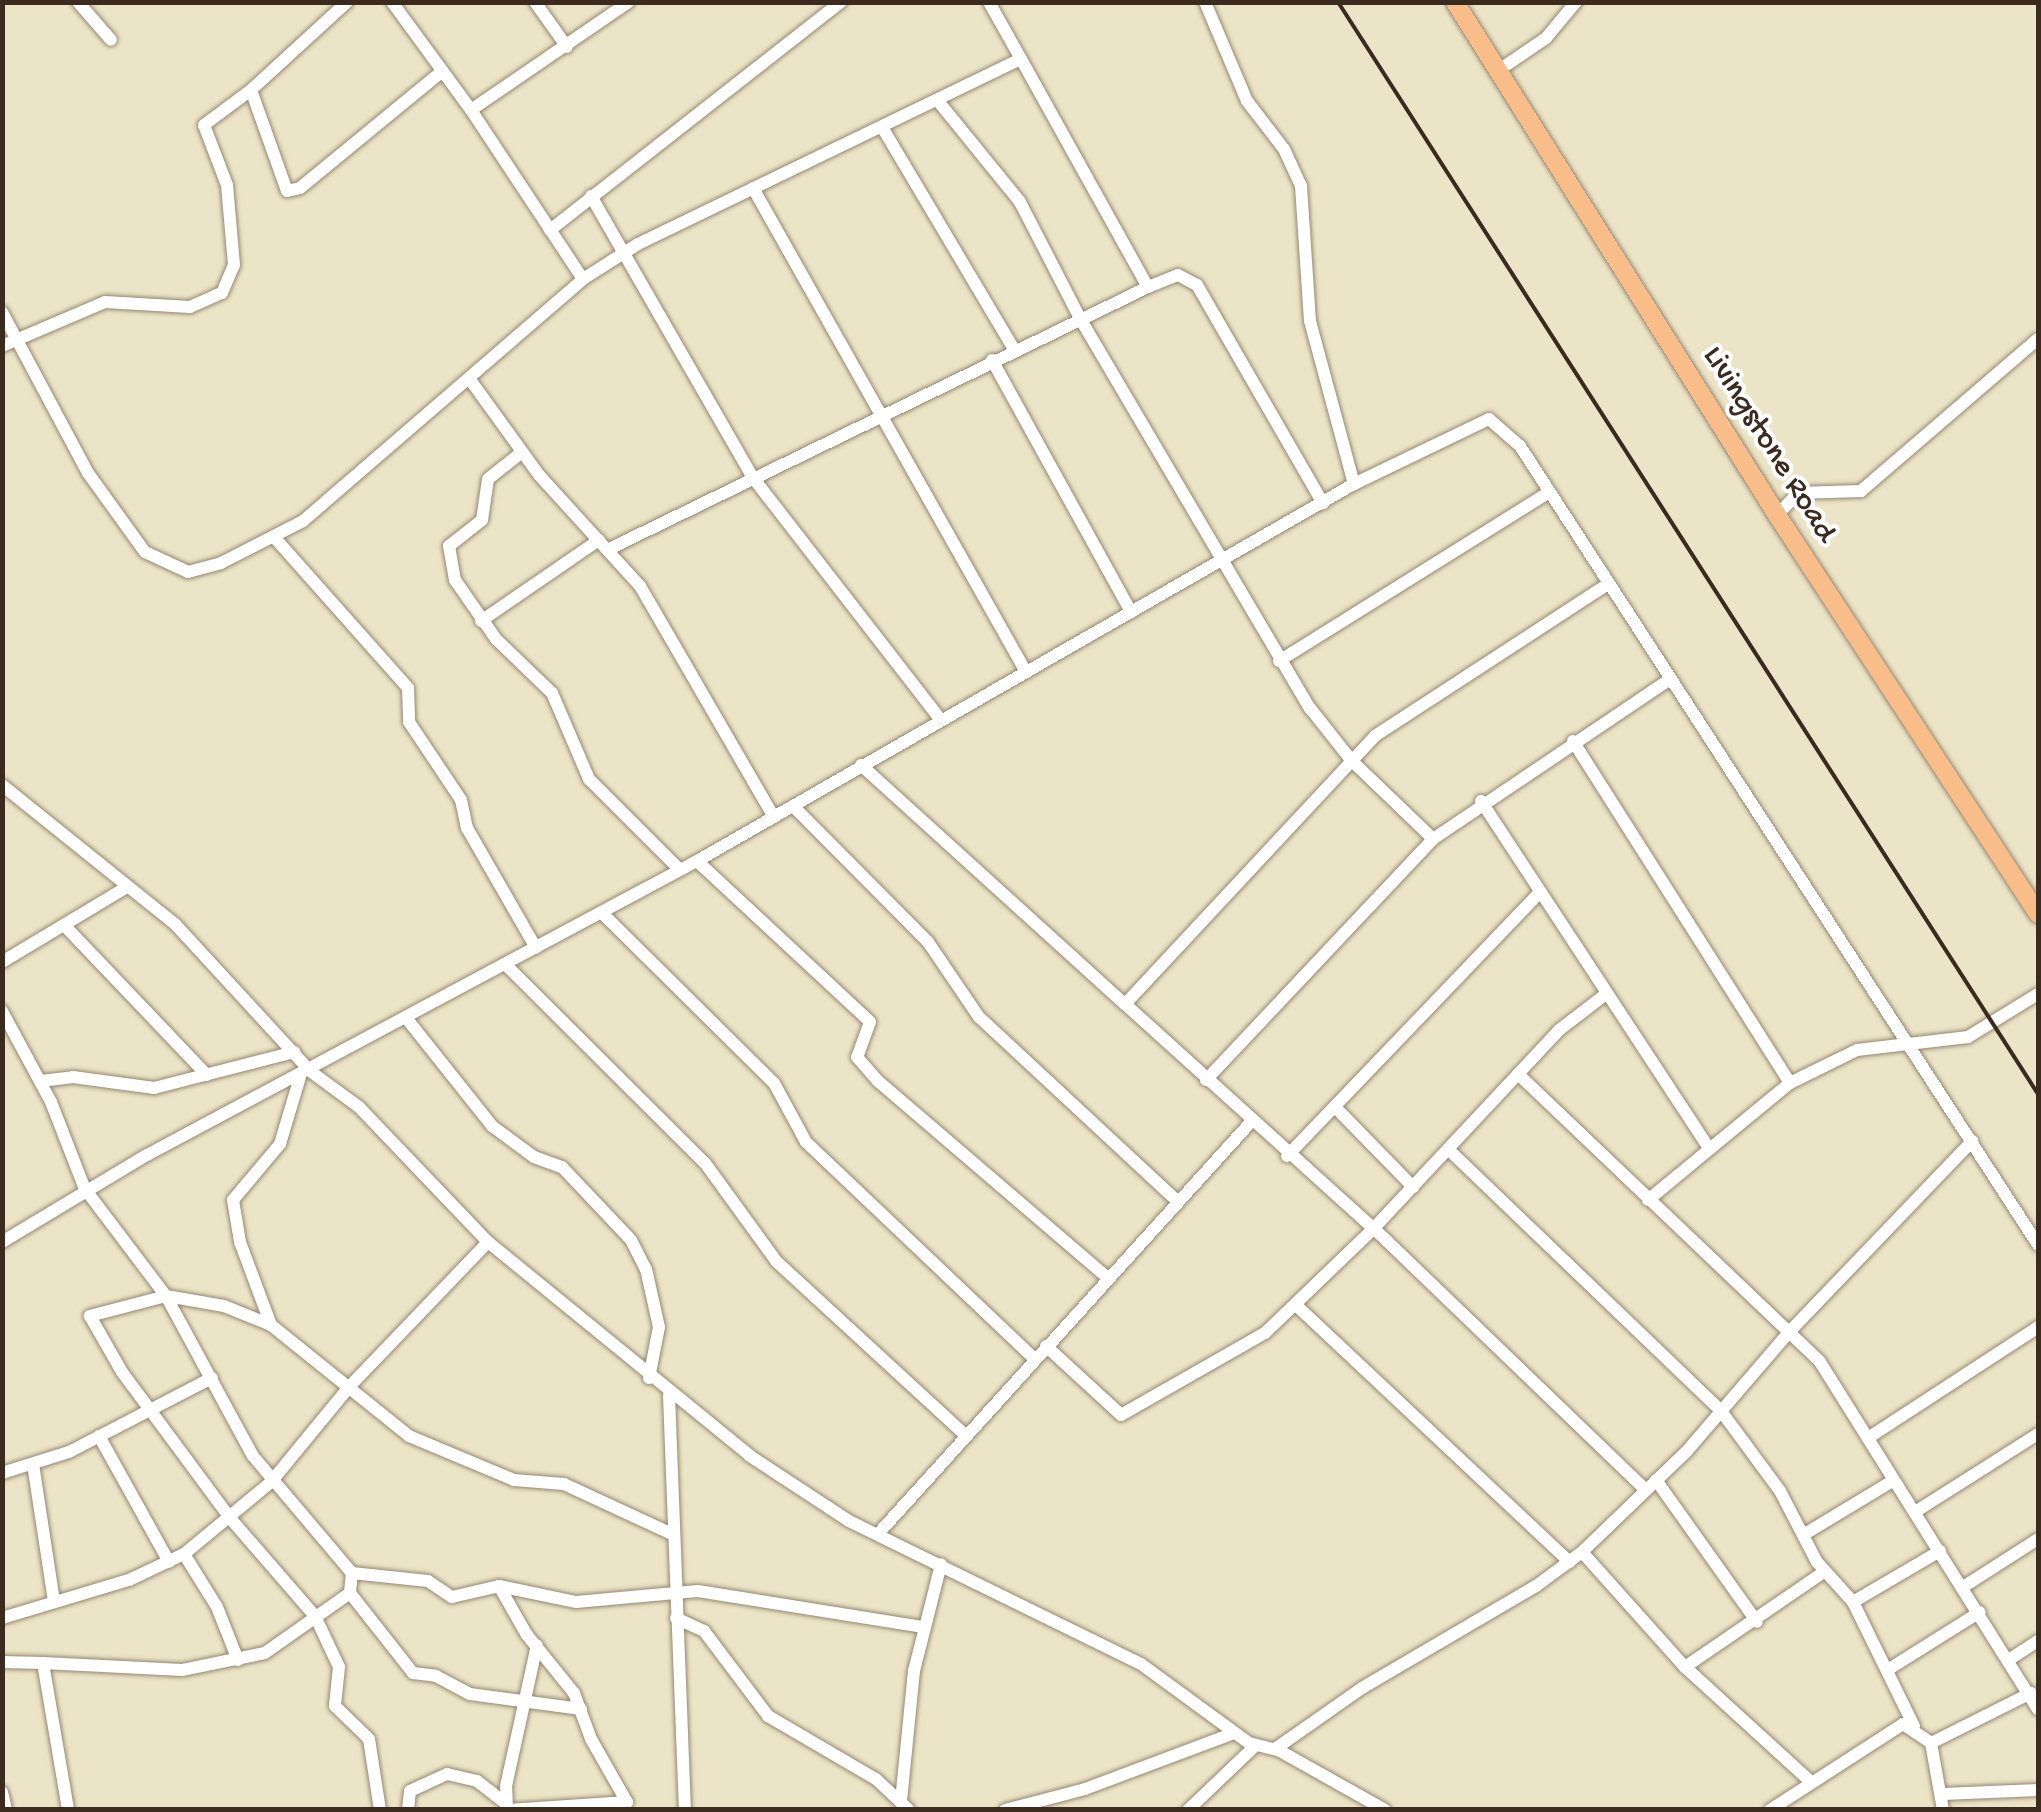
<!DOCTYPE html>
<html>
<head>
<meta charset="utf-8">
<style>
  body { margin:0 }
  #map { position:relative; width:2041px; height:1812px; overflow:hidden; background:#ece4c6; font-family:"Gochi Hand",sans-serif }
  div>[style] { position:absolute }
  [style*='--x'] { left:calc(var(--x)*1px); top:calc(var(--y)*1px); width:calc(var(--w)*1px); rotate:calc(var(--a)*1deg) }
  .roads { filter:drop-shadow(0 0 2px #948772) drop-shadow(0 0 2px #948772) }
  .minor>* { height:12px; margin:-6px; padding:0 6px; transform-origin:6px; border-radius:6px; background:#fff }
  .highway>* { height:18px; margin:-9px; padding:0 9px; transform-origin:9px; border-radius:9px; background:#f8bd89 }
  .rail>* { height:4px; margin:-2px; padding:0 2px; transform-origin:2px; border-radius:2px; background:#3b2a1e }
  span { translate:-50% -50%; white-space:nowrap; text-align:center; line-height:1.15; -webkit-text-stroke:8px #fff; paint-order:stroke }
  .street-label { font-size:32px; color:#3b2a1e }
  .frame { position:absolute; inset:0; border:5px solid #3b2a1e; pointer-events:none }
</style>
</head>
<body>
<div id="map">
  <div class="roads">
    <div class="minor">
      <i style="--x:78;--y:2;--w:50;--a:49"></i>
      <i style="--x:347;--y:2;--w:130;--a:137.5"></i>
      <i style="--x:251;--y:90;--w:107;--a:70.4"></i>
      <i style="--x:287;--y:191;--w:13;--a:-13"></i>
      <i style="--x:300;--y:188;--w:180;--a:-39.4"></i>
      <i style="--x:392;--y:2;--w:134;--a:53.8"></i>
      <i style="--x:471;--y:110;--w:191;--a:-34.4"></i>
      <i style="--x:535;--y:2;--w:55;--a:54.6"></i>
      <i style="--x:989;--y:2;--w:65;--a:60.7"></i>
      <i style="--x:1205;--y:2;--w:108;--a:67"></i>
      <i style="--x:1247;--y:101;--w:61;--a:52.4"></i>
      <i style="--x:1284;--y:149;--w:41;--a:65.3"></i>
      <i style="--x:1301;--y:186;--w:135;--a:86.2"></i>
      <i style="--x:1310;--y:321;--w:169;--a:74.9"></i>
      <i style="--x:1499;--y:70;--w:57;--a:-34.2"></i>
      <i style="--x:1546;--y:38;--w:47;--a:-50.2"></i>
      <i style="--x:938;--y:101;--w:130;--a:50.9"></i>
      <i style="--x:1020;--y:202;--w:133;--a:62.7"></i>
      <i style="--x:1081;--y:320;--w:451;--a:59.5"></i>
      <i style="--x:1310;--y:708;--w:66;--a:51.7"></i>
      <i style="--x:1351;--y:760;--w:114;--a:43.9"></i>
      <i style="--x:471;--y:110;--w:203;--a:56.5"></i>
      <i style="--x:583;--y:279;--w:65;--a:-32.5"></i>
      <i style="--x:638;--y:244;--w:425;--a:-25.8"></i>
      <i style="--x:1021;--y:59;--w:261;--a:60.9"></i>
      <i style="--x:1148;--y:287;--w:32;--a:-22"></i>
      <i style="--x:1178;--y:275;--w:21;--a:28"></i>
      <i style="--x:1197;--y:285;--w:252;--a:60"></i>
      <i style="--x:882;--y:127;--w:258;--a:59.3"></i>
      <i style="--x:753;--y:188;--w:556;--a:60.57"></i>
      <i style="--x:591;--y:196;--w:327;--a:60.1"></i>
      <i style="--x:754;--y:479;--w:305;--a:52.2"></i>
      <i style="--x:550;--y:230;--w:370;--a:-38.1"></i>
      <i style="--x:2;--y:312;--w:183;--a:61.9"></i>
      <i style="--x:88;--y:473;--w:97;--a:54.2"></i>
      <i style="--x:145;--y:552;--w:47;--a:24.9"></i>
      <i style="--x:188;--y:572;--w:34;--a:-15"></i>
      <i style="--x:221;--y:563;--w:92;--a:-27.1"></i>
      <i style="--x:303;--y:521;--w:370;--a:-40.8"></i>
      <i style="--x:2;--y:346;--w:112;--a:-23.1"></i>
      <i style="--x:105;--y:302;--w:85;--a:3.4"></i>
      <i style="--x:190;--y:307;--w:35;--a:-24"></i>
      <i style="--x:222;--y:293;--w:30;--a:-67"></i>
      <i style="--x:234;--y:265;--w:80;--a:-95"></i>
      <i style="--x:227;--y:185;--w:64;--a:-111"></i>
      <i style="--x:204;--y:125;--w:59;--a:-36.7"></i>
      <i style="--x:992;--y:360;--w:288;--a:61.1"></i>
      <i style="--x:471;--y:381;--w:116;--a:54.1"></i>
      <i style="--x:539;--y:475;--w:150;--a:47.7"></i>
      <i style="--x:640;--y:586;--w:267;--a:59.9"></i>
      <i style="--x:522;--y:452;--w:43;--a:141.5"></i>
      <i style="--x:488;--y:479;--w:41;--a:98.3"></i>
      <i style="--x:482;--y:520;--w:42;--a:141.8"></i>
      <i style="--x:449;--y:546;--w:35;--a:80"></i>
      <i style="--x:455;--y:580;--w:72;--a:55.2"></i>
      <i style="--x:496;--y:639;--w:78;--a:44"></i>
      <i style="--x:552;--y:693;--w:94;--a:66.7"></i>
      <i style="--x:589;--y:779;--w:127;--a:45"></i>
      <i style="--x:1777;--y:515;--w:30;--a:-46"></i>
      <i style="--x:1798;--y:493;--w:63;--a:-1.8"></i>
      <i style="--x:1861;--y:491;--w:233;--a:-40.7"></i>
      <i style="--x:274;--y:537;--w:202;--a:48.4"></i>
      <i style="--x:408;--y:688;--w:34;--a:88"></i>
      <i style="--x:409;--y:722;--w:94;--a:56.3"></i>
      <i style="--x:461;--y:800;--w:29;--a:78"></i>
      <i style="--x:467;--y:828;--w:138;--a:60.1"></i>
      <i style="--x:609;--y:549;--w:599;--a:-25.92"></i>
      <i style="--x:1608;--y:584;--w:277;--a:146.9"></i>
      <i style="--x:1376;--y:735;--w:368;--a:133"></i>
      <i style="--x:1125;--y:1004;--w:353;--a:42.1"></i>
      <i style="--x:1387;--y:1241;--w:358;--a:43.9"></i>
      <i style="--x:481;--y:621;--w:143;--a:-34.5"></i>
      <i style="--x:1279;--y:661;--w:319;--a:-32"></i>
      <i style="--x:1573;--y:741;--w:405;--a:57.6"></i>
      <i style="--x:861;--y:765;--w:356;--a:42.2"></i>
      <i style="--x:2;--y:785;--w:222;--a:38.8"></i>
      <i style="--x:175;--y:924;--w:200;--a:47.4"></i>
      <i style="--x:310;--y:1071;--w:61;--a:36.3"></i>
      <i style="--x:359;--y:1107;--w:187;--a:46.3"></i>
      <i style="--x:488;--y:1242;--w:338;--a:39.2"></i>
      <i style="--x:750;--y:1456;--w:118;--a:33.3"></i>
      <i style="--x:849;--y:1521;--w:325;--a:26.1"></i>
      <i style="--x:1141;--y:1664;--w:134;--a:36.2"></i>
      <i style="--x:1249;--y:1743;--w:32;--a:14"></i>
      <i style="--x:1280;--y:1751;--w:120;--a:29.3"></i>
      <i style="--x:1481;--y:801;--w:413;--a:56.7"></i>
      <i style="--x:793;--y:806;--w:192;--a:45.2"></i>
      <i style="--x:928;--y:942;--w:91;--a:55.8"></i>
      <i style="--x:979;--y:1017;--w:269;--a:42.9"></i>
      <i style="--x:697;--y:861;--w:236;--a:42.9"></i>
      <i style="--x:870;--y:1022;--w:37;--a:110"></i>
      <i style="--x:857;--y:1057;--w:32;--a:49"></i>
      <i style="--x:878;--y:1081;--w:301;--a:40.6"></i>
      <i style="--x:602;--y:913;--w:242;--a:44.7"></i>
      <i style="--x:774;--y:1083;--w:67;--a:61.5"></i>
      <i style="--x:806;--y:1142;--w:315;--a:43.5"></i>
      <i style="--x:64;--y:925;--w:207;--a:46.4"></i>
      <i style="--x:2;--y:962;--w:146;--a:-31"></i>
      <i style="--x:505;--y:964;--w:282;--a:44.9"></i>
      <i style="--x:705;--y:1163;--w:122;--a:54"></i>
      <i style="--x:777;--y:1262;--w:257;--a:42.6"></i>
      <i style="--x:2;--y:1011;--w:103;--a:61.7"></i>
      <i style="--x:51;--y:1102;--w:93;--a:68.7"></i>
      <i style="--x:85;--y:1189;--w:134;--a:52.9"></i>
      <i style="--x:166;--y:1296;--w:182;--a:61.5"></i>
      <i style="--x:253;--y:1456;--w:153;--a:49.8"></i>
      <i style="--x:352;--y:1573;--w:20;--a:96"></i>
      <i style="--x:350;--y:1593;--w:104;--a:144.8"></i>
      <i style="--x:265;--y:1653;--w:85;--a:168.4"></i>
      <i style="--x:182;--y:1670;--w:139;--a:-177.1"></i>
      <i style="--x:43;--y:1663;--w:149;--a:80.3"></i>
      <i style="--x:407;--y:1019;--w:137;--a:51.5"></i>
      <i style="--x:492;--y:1126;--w:52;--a:36.4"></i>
      <i style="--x:534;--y:1157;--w:30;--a:20"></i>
      <i style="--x:562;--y:1167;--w:100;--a:46.6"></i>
      <i style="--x:631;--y:1240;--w:33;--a:63"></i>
      <i style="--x:646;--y:1269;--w:59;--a:77.4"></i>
      <i style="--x:659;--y:1327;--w:52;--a:101.1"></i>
      <i style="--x:1518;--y:1074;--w:417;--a:43.6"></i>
      <i style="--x:1820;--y:1362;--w:410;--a:57.9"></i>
      <i style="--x:300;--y:1077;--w:70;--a:106.6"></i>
      <i style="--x:280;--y:1144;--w:73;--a:130"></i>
      <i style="--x:233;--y:1200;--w:43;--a:80.5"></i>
      <i style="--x:240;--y:1242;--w:89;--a:69.5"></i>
      <i style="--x:271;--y:1325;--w:177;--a:38.8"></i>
      <i style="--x:409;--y:1436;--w:114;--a:22.7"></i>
      <i style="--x:514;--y:1480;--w:50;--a:4.6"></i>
      <i style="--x:564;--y:1484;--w:119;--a:24.8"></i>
      <i style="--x:1206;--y:1080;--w:331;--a:-46.7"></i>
      <i style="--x:1433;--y:839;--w:286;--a:-34"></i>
      <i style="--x:41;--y:1081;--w:32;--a:-7"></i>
      <i style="--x:73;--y:1077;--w:82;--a:7.7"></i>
      <i style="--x:154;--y:1088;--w:145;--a:-14.4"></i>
      <i style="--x:1335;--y:1107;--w:112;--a:45.7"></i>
      <i style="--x:1449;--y:1150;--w:377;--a:43.8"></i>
      <i style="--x:1721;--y:1411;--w:99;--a:53.6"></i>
      <i style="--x:1780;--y:1491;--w:80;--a:62.5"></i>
      <i style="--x:1817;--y:1562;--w:54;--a:48"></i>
      <i style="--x:1853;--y:1602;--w:101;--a:-30.4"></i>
      <i style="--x:1287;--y:1156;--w:366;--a:-46.2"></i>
      <i style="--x:1648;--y:1200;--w:184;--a:-39.5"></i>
      <i style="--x:1790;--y:1083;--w:75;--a:-26.2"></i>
      <i style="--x:1857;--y:1050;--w:112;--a:-6.7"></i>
      <i style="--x:1968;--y:1037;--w:82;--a:-31.6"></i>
      <i style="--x:2;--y:1242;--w:169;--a:-31"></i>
      <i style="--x:147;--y:1155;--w:624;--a:-28.13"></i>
      <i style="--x:697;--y:861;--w:757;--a:-29.85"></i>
      <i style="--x:1354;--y:484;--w:150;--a:-25.7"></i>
      <i style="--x:1489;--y:419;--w:41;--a:41.1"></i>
      <i style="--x:1520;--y:446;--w:952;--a:57.04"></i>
      <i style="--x:1297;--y:1306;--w:374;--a:43.2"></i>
      <i style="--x:271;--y:1325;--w:51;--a:-158"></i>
      <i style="--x:224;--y:1306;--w:59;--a:-170.2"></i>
      <i style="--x:166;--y:1296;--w:79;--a:165.3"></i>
      <i style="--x:90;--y:1316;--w:64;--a:60.3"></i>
      <i style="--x:122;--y:1372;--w:182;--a:53.5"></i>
      <i style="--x:230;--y:1518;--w:130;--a:49.1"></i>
      <i style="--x:315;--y:1616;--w:56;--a:64.8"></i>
      <i style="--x:339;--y:1667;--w:39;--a:96"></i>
      <i style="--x:335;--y:1706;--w:47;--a:44.1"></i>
      <i style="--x:369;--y:1739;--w:72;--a:81.2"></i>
      <i style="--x:1046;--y:1346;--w:102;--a:42.6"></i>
      <i style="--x:1121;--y:1415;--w:166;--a:-29.7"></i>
      <i style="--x:1265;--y:1333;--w:150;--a:-43.9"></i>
      <i style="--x:1373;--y:1229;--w:272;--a:-46.9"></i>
      <i style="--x:1559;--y:1030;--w:59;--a:-37.5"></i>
      <i style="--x:669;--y:1395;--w:415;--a:87.8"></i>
      <i style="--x:99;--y:1436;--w:144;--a:60.9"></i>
      <i style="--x:1868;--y:1438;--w:203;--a:-33.1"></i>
      <i style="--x:33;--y:1464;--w:139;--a:81.3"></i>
      <i style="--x:2;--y:1473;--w:70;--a:-17.4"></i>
      <i style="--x:69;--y:1452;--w:161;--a:-27.4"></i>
      <i style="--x:1656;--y:1480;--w:174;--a:54.6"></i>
      <i style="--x:1915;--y:1512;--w:146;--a:-32.4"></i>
      <i style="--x:878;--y:1534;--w:554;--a:-47.85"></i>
      <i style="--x:1803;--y:1535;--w:106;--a:-31.1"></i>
      <i style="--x:1582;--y:1552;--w:154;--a:48.2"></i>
      <i style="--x:1685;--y:1667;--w:171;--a:42.4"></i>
      <i style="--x:184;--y:1554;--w:62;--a:58.1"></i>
      <i style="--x:217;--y:1607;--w:57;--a:68.4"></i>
      <i style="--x:352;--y:1573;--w:76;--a:6"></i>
      <i style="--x:428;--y:1581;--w:29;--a:34"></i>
      <i style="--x:452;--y:1597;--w:48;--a:-13.2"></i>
      <i style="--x:499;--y:1586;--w:79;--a:11.7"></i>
      <i style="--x:576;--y:1602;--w:122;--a:-5.2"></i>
      <i style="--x:698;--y:1591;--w:227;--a:9.1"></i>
      <i style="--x:499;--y:1586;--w:56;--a:60.3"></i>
      <i style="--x:527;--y:1635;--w:75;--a:51"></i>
      <i style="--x:574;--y:1693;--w:49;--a:69.7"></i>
      <i style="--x:591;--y:1739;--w:73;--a:60.3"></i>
      <i style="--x:627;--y:1802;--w:119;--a:176.2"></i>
      <i style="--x:1963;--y:1587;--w:89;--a:-32.6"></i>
      <i style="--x:350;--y:1593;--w:102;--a:51.8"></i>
      <i style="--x:413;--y:1673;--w:23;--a:7"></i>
      <i style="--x:436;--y:1676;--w:38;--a:28"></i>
      <i style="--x:470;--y:1694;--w:112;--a:7.7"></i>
      <i style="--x:1853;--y:1602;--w:138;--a:63.8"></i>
      <i style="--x:2;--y:1618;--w:133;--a:-16.7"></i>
      <i style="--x:129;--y:1580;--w:61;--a:-25.3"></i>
      <i style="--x:184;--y:1554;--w:113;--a:-39.6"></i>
      <i style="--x:271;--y:1482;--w:123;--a:-50.6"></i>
      <i style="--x:349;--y:1387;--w:201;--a:-46.2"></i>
      <i style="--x:676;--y:1618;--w:31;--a:25"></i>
      <i style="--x:704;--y:1631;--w:106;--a:53"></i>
      <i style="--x:768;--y:1716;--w:125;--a:30.3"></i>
      <i style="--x:876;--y:1779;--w:45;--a:43.2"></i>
      <i style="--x:2010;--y:1659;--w:33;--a:-33"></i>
      <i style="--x:2;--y:1662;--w:41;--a:1.4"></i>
      <i style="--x:1685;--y:1667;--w:168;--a:-34.4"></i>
      <i style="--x:1889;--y:1669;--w:107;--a:-32.1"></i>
      <i style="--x:1931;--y:1743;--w:112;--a:-26.6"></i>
      <i style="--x:1275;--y:1749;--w:106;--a:-35"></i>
      <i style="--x:1362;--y:1688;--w:202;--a:-30.4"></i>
      <i style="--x:1536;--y:1586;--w:57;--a:-36.5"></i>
      <i style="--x:1582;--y:1552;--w:144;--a:-43.9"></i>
      <i style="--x:1686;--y:1452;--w:161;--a:-49.3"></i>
      <i style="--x:1791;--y:1330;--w:262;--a:-46.2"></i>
      <i style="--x:2;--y:1792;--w:18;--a:77"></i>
      <i style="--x:1943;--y:1794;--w:95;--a:-2.4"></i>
      <i style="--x:901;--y:1801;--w:131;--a:-84.3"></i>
      <i style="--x:914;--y:1671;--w:110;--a:-75.8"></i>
      <i style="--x:408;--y:1810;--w:19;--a:-84"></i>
      <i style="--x:410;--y:1791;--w:41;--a:-24.7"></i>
      <i style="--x:447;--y:1774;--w:31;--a:13"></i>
      <i style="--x:477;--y:1781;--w:37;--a:38"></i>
      <i style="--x:507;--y:1810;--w:24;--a:-92"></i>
      <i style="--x:506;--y:1786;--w:144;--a:-77.6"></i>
      <i style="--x:1005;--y:1810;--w:83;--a:-14.7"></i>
      <i style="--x:1085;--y:1789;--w:159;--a:-20.6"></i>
      <i style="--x:1188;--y:1810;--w:93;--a:-43.7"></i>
      <i style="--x:1770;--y:1810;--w:158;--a:-32.9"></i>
      <i style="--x:1903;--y:1724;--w:34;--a:34"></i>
      <i style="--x:1931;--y:1743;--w:68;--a:79.8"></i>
    </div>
    <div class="highway">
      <i style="--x:1455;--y:2;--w:606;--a:57.88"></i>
      <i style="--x:1777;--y:515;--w:477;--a:56.8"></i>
    </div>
  </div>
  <div class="rail">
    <i style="--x:1338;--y:2;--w:1297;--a:57.34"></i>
  </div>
  <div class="street-label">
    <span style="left:1768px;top:445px;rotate:58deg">Livingstone Road</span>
  </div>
  <div class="frame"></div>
</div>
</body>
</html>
